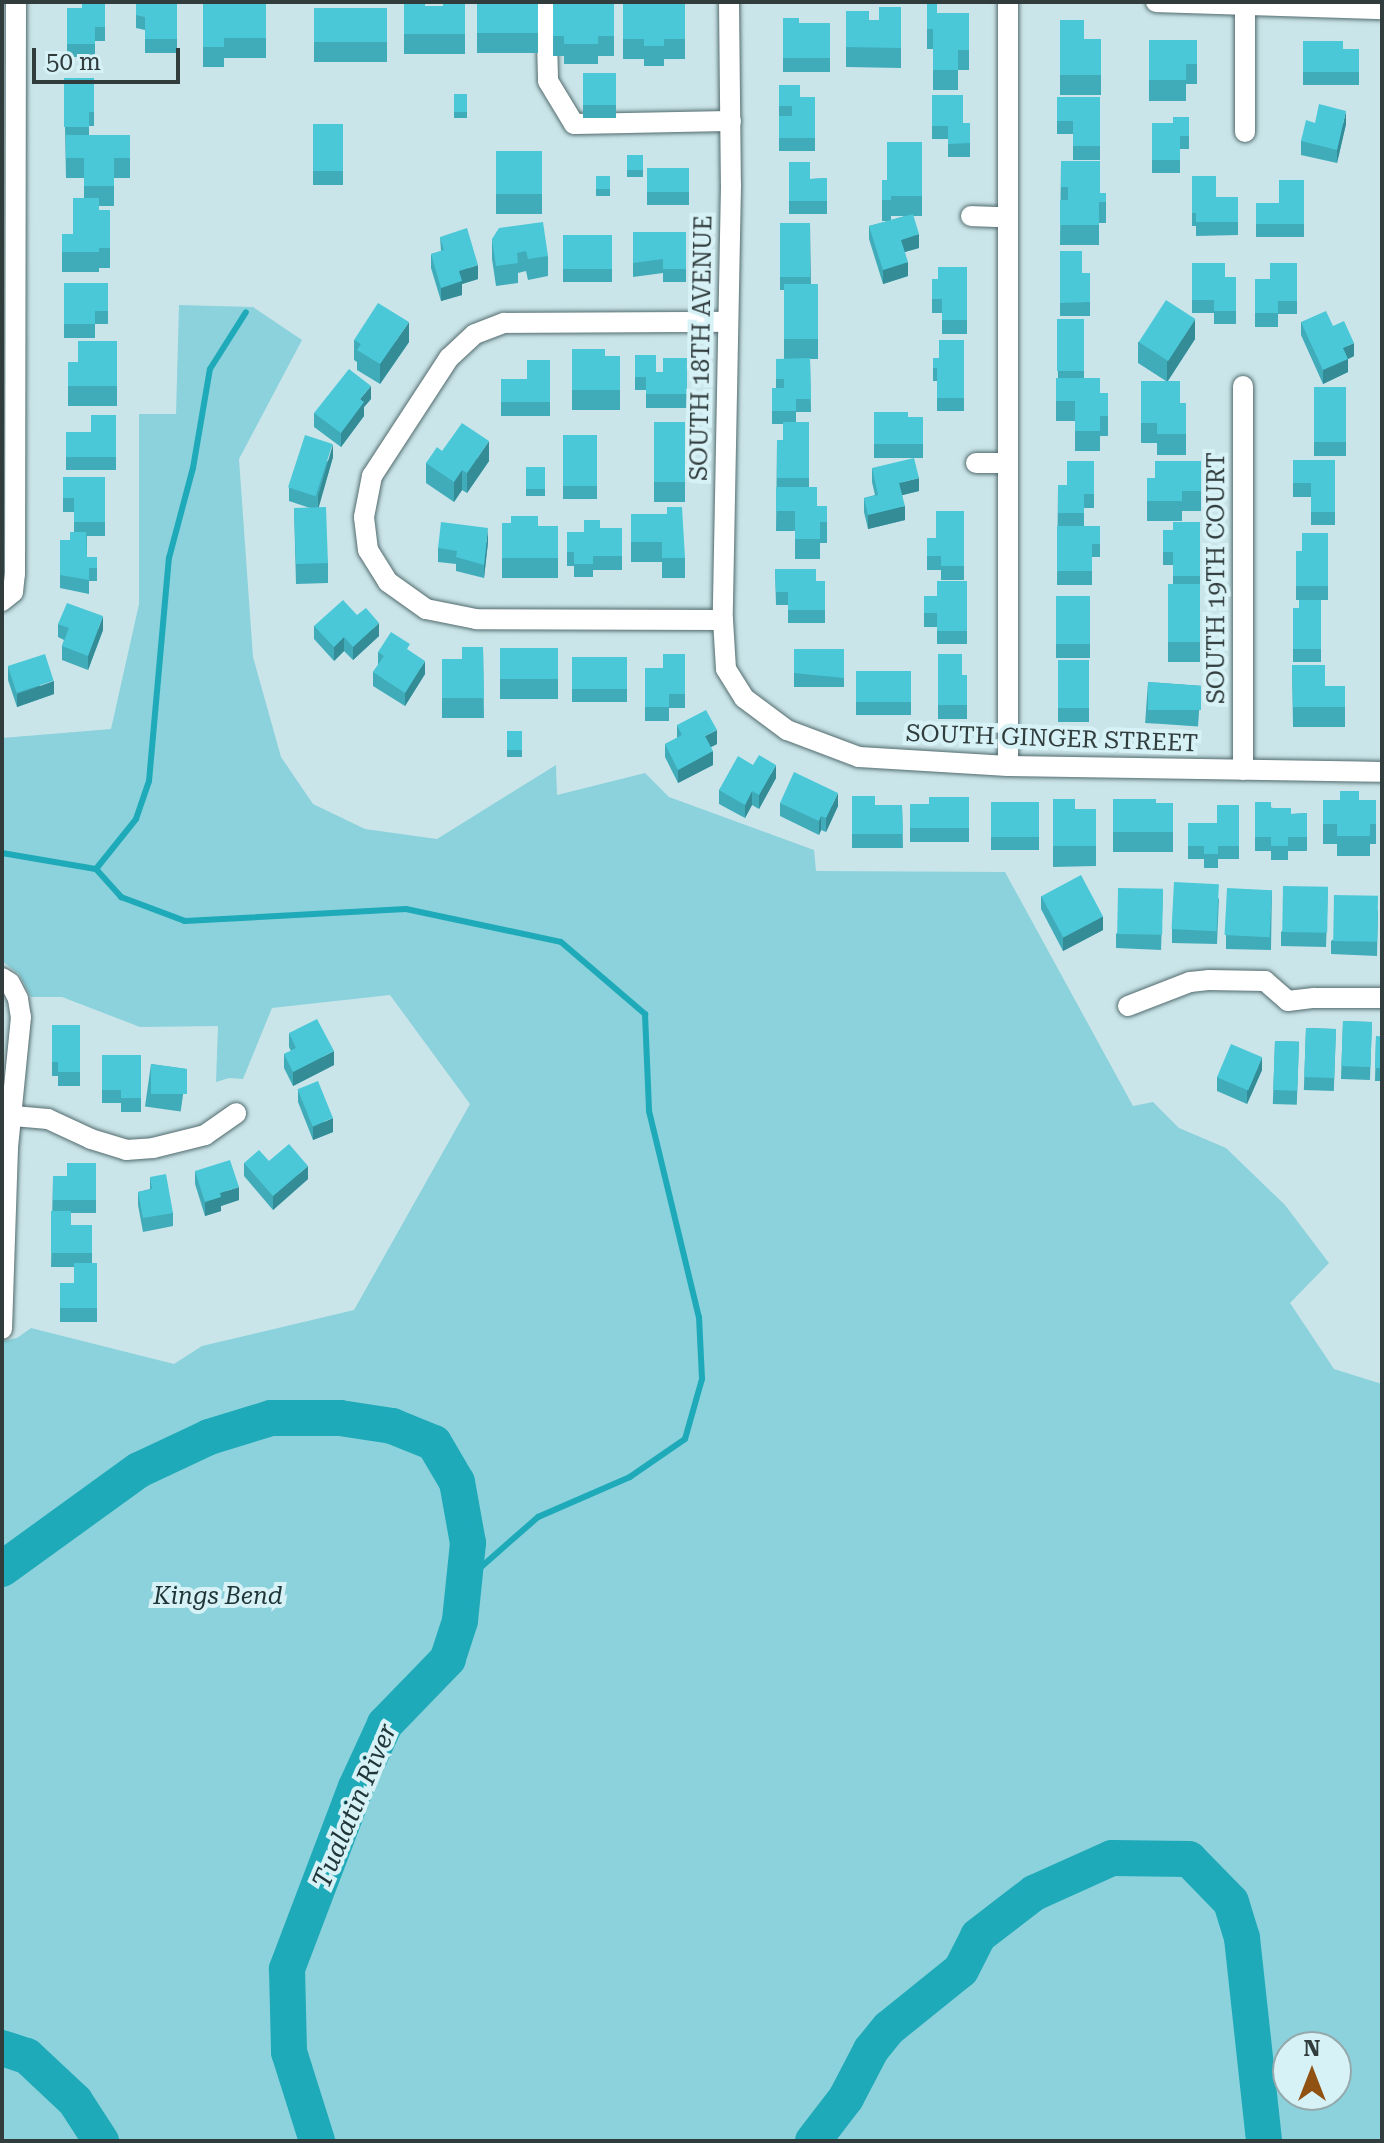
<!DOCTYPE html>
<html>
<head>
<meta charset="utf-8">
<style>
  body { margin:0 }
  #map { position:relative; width:1384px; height:2143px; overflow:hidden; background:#cae5e9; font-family:"Roboto Serif",serif }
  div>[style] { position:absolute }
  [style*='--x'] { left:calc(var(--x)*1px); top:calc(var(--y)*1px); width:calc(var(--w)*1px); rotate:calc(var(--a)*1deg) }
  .green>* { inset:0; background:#8bd2dc }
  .stream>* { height:6px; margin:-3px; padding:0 3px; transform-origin:3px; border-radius:3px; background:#1eaab9 }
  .river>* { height:36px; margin:-18px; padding:0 18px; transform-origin:18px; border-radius:18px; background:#1eaab9 }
  .roads { filter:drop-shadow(0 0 2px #526b6e) drop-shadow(0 0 2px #526b6e) }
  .minor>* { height:20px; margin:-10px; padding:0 10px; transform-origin:10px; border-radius:10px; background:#fff }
  .wall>* { inset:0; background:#40acba; transform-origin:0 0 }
  .shaded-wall>* { inset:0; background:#348c97 }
  .building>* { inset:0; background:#4bc8d8; transform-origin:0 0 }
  span { translate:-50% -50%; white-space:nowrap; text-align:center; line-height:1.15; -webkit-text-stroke:8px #d7f2f6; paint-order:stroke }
  .street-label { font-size:24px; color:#313c3d }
  .park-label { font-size:24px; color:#1e3436; font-style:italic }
  .water-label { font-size:26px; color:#203639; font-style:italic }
  .frame { position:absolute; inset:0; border:4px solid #313c3d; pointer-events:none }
  .north { position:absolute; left:1272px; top:2031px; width:80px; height:80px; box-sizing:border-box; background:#d7f2f6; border:2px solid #95a9ac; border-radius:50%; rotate:0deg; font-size:22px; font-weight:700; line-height:32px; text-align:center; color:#313c3d }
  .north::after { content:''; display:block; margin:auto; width:28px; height:36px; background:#8f5213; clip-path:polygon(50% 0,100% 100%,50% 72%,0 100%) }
  .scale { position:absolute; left:32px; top:48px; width:148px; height:36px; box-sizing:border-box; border:4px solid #313c3d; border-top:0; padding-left:10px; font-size:24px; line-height:28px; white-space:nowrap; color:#313c3d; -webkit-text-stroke:6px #d7f2f6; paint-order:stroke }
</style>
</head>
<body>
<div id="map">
  <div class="green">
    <i style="clip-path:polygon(evenodd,179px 305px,253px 307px,302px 340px,239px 459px,253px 657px,281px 757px,313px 804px,365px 829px,437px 839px,556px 765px,557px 795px,645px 773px,669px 797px,814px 850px,816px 871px,1005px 872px,1133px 1106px,1153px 1102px,1179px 1128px,1226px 1148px,1285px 1205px,1329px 1263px,1290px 1303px,1334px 1369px,1382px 1384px,1382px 2141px,2px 2141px,2px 1341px,17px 1338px,31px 1328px,174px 1364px,202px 1346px,354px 1310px,470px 1104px,390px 995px,272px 1008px,243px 1079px,229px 1078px,216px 1082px,218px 1026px,140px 1027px,62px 997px,31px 997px,19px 974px,2px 961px,2px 738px,111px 729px,139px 604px,139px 414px,176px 414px,179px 305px,1336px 2047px,1336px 2095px,1288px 2095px,1288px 2047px,1336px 2047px)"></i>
  </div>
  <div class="stream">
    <i style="--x:2;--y:853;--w:95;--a:9.7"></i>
    <i style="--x:96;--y:869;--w:38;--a:48"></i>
    <i style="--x:121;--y:897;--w:68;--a:20.6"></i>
    <i style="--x:185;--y:921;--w:221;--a:-3.1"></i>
    <i style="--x:406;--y:909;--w:158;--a:12"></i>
    <i style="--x:561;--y:942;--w:111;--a:40.6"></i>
    <i style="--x:645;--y:1014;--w:97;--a:87.6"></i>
    <i style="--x:649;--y:1111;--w:212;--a:76.4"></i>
    <i style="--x:699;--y:1317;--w:62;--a:87.2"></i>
    <i style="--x:702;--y:1379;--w:62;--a:105.8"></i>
    <i style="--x:685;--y:1439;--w:67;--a:145.4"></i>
    <i style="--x:630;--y:1477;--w:100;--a:156.5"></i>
    <i style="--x:538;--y:1517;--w:98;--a:138.7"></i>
    <i style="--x:96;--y:869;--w:64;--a:-51.3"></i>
    <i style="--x:136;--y:819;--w:40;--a:-71.1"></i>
    <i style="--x:149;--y:781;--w:224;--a:-84.9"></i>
    <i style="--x:169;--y:558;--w:93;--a:-75.1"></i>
    <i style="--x:193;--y:468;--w:100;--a:-80.3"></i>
    <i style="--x:210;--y:369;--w:67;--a:-57.7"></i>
  </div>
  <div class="river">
    <i style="--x:2;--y:1569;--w:169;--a:-35.9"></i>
    <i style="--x:139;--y:1470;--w:77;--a:-25.2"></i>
    <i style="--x:209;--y:1437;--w:65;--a:-17"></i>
    <i style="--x:271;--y:1418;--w:69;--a:0"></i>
    <i style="--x:340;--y:1418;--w:53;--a:8.7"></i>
    <i style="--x:392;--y:1426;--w:45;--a:22"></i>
    <i style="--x:434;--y:1443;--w:45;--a:59.5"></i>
    <i style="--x:457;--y:1482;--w:62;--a:79.8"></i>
    <i style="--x:468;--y:1543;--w:78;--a:95.9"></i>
    <i style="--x:460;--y:1621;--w:40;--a:108"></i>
    <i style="--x:448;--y:1659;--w:91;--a:134.1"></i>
    <i style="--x:385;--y:1724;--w:69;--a:114.7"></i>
    <i style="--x:356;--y:1787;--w:195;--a:110.8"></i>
    <i style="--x:287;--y:1969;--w:83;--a:88.6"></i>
    <i style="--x:289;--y:2052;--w:93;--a:72.5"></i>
    <i style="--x:2;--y:2048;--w:26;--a:18"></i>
    <i style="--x:27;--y:2056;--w:66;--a:43.2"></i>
    <i style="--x:75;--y:2101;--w:48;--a:57"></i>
    <i style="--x:813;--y:2141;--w:54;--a:-52.5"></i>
    <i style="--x:846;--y:2098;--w:54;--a:-62.5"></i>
    <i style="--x:871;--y:2050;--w:28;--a:-51"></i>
    <i style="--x:889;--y:2028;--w:92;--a:-38.9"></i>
    <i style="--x:961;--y:1970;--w:38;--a:-63"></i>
    <i style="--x:978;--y:1936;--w:71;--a:-37.5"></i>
    <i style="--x:1034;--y:1893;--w:85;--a:-24.2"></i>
    <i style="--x:1112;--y:1858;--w:77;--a:0.7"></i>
    <i style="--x:1189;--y:1859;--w:60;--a:45.7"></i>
    <i style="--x:1231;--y:1902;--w:38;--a:73"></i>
    <i style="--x:1242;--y:1938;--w:204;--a:83.8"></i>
  </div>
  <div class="roads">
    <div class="minor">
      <i style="--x:546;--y:2;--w:79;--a:88.5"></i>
      <i style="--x:548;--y:81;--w:50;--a:58.8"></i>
      <i style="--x:574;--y:124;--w:157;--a:-1.1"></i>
      <i style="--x:729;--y:2;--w:183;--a:89.4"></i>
      <i style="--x:731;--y:185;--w:435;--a:91.1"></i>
      <i style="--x:723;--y:620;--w:49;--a:86.5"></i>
      <i style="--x:726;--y:669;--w:34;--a:58"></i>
      <i style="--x:744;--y:698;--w:54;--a:36.7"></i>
      <i style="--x:787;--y:730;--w:77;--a:20.6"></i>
      <i style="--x:859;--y:757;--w:149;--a:3.5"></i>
      <i style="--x:1008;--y:766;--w:374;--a:0.9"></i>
      <i style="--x:1156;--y:2;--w:226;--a:1.8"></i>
      <i style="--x:1245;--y:2;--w:130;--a:90"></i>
      <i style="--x:971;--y:216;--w:37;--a:2"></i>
      <i style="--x:976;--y:463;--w:31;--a:0"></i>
      <i style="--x:2;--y:601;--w:14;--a:-39"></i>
      <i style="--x:13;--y:592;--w:18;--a:-84"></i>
      <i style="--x:15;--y:574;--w:572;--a:-89.9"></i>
      <i style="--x:723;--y:620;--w:247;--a:-179.8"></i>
      <i style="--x:476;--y:619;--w:51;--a:-168.7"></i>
      <i style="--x:426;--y:609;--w:47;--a:-144.6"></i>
      <i style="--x:388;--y:582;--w:38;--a:-122"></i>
      <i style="--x:368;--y:550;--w:33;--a:-97"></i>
      <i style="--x:364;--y:517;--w:42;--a:-79"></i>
      <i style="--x:372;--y:476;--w:141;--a:-56.9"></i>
      <i style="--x:449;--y:358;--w:35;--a:-43"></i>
      <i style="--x:475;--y:334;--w:31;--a:-21"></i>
      <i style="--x:504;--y:323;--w:223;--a:-0.3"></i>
      <i style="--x:1008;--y:766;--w:764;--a:-90"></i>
      <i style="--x:1243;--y:770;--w:384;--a:-90"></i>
      <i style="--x:2;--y:978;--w:9;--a:32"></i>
      <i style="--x:10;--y:983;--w:18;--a:63"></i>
      <i style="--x:18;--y:999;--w:18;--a:81"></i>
      <i style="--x:21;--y:1017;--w:132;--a:95.7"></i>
      <i style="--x:8;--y:1148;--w:181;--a:91.9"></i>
      <i style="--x:1128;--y:1006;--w:66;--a:-21.2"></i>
      <i style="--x:1190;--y:982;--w:18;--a:-6"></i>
      <i style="--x:1208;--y:980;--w:57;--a:1"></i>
      <i style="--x:1265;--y:981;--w:30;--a:41"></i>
      <i style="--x:1288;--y:1001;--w:26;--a:-7"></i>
      <i style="--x:1314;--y:998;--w:68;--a:0"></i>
      <i style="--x:2;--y:1115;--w:46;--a:5"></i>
      <i style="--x:48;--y:1119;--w:47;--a:24.9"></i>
      <i style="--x:91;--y:1139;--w:37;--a:17"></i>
      <i style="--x:126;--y:1150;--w:27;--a:-4"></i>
      <i style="--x:153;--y:1148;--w:54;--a:-14"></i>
      <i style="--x:205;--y:1135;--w:38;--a:-35"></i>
    </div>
  </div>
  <div class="wall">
    <i style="clip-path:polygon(105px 2px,105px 41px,95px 41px,95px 57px,67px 57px,67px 8px,82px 8px)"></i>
    <i style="clip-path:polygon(136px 2px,177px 2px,177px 53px,145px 53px,145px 30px,136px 28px)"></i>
    <i style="clip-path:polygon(266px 2px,266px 58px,224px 58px,224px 67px,203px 67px,203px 4px,239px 4px)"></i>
    <i style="clip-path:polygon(404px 2px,425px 6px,443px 6px,465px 2px,465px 54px,404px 54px)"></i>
    <i style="left:477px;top:2px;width:61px;height:51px"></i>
    <i style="clip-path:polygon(927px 2px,937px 13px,969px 13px,969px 70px,958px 70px,958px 90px,933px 90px,933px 49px,927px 49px)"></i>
    <i style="clip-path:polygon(553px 4px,614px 4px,614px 56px,598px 56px,598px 64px,564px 64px,564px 56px,553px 56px)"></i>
    <i style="clip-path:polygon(623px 4px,685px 4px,685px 59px,664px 59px,664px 66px,644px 66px,644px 59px,623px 59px)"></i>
    <i style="clip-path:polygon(901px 7px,901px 68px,846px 67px,846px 11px,869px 20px,879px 20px)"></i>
    <i style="left:314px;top:8px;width:73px;height:54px"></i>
    <i style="clip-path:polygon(783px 18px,799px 23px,830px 23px,830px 72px,783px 72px)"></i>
    <i style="clip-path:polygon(1060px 20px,1084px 39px,1101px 39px,1101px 95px,1060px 95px)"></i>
    <i style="clip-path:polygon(1149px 40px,1197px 40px,1197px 84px,1186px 84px,1186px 101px,1149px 101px)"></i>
    <i style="clip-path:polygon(1303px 41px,1343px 49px,1359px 49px,1359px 85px,1303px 85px)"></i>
    <i style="left:583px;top:73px;width:33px;height:45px"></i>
    <i style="clip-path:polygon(64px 78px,94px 78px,94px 126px,89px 126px,89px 135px,130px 135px,130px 178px,114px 178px,114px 206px,99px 206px,99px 210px,110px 210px,110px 268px,99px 268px,99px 272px,62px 272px,62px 234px,73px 234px,84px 198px,84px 178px,66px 178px)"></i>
    <i style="clip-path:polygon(779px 85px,800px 97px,815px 97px,815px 151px,779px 151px)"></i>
    <i style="left:454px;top:94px;width:13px;height:24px"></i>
    <i style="clip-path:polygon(932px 95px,963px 123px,970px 123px,970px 157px,948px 157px,948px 139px,932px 139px)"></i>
    <i style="clip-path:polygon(1057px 97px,1100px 97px,1100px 160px,1073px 160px,1073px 134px,1057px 134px)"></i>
    <i style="clip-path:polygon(1189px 117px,1189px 149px,1180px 149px,1180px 173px,1152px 173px,1152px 123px,1173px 123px)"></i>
    <i style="clip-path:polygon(1315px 123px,1346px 124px,1337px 163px,1301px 155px,1301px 141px)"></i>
    <i style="left:313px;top:124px;width:30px;height:61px"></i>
    <i style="clip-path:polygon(evenodd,922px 142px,922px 216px,913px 216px,919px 248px,905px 252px,908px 276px,883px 284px,869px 239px,869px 226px,888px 221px,882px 221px,882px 180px,887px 180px,922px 142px,891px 216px,905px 216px,891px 220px,891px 216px)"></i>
    <i style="left:496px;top:151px;width:46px;height:63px"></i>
    <i style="left:627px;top:155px;width:16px;height:22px"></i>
    <i style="clip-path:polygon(1061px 161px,1100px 193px,1106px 193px,1106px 223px,1099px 223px,1099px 245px,1060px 245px)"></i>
    <i style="clip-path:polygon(789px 162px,810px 179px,827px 178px,827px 214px,789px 214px)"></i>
    <i style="left:647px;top:168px;width:42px;height:37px"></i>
    <i style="left:596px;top:176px;width:14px;height:20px"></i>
    <i style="clip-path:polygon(1192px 176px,1216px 197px,1238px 197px,1238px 235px,1196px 236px,1196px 226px,1192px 226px)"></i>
    <i style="clip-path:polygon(1304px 180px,1304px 237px,1256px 237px,1256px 203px,1279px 203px)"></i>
    <i style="clip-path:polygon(780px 223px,810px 223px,811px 284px,818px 284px,818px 359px,810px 359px,811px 412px,796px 412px,796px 422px,809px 422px,809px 487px,817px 506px,827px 506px,827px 543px,820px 543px,820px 559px,795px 559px,795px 531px,776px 531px,777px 440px,783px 440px,783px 424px,772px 424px,772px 388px,776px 388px,776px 359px,784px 359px,784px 290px,780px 290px)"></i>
    <i style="clip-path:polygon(633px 232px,686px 232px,686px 282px,663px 282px,663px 273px,633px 277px)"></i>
    <i style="left:563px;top:235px;width:49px;height:47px"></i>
    <i style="clip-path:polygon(440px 237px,478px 279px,462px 284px,462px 295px,441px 301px,431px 268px,431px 254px,441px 251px)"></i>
    <i style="clip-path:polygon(492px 239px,548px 256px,548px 276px,528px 280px,526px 271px,518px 273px,518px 283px,496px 286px,492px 259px)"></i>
    <i style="clip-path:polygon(1060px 251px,1082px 273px,1090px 273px,1090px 316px,1060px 316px)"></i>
    <i style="clip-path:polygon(1192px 263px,1225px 277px,1236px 277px,1236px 324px,1214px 324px,1214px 313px,1192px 313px)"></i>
    <i style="clip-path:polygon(1297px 263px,1297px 314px,1278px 314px,1278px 327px,1255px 327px,1255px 279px,1270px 279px)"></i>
    <i style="clip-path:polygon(967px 267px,967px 334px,942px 334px,942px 313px,932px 313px,932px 279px,938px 279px)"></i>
    <i style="clip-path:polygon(64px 283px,108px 283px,108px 324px,95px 324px,95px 338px,64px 338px)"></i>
    <i style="clip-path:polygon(1057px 319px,1084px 319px,1084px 378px,1100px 393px,1108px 393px,1108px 436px,1100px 436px,1100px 451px,1075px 451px,1075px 421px,1056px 421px,1056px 378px,1058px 378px)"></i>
    <i style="clip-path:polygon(1301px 322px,1333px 326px,1354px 356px,1348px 359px,1348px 372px,1323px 384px,1301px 335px)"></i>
    <i style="clip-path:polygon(1195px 339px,1168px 381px,1180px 403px,1186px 403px,1186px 455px,1157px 455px,1157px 443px,1141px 443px,1141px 381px,1166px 381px,1138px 363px,1138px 342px)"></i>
    <i style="clip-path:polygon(354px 340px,409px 342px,380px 384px,357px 370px,357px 362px,354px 360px)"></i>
    <i style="clip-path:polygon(964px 340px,964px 411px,937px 411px,937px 381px,933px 381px,933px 358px,939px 358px)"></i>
    <i style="clip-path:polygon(117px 341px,117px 406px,68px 406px,68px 362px,78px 362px)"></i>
    <i style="clip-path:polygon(572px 349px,605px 356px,620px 356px,620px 410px,572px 410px)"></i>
    <i style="clip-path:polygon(635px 355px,656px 372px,663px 372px,687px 358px,687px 408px,646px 408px,646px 390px,635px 390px)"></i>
    <i style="clip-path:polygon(550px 360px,550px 416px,501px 416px,501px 379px,527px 379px)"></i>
    <i style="left:1314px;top:387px;width:32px;height:69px"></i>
    <i style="clip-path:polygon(371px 399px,364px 407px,364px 416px,341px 447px,314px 427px,314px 413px)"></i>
    <i style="clip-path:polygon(874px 412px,908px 417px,923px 417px,923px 458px,874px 458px)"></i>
    <i style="clip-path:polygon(116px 415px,116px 470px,66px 470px,66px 432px,91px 432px)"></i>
    <i style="left:654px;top:422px;width:31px;height:80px"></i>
    <i style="left:563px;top:435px;width:34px;height:64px"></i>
    <i style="clip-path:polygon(442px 451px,489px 461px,467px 493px,462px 490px,454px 502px,426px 483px,426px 463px)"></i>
    <i style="clip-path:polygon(333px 457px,318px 508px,328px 563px,328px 583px,296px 584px,294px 508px,310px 508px,289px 501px,289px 488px)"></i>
    <i style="clip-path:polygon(1293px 460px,1335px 460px,1335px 525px,1311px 525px,1311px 497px,1293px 497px)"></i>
    <i style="clip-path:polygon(1094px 461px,1094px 508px,1084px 508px,1084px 526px,1100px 526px,1100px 557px,1092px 557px,1092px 585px,1057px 585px,1058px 485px,1067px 485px)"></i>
    <i style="clip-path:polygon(1201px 461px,1201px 511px,1182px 511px,1182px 521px,1147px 521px,1147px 478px,1155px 478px)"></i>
    <i style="left:526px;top:467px;width:19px;height:29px"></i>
    <i style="clip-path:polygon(872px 468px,919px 491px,902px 495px,905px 520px,868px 529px,864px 512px,864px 498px,875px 495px,872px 482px)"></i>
    <i style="clip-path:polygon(63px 477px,105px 477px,105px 536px,87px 536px,87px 557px,97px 557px,97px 581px,89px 581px,89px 594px,60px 588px,60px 540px,70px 540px,74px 532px,74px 512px,63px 512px)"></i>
    <i style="clip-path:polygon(964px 511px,964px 580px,941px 580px,941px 570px,927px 570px,927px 538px,936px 538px)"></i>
    <i style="clip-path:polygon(631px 514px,685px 558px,685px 578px,662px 578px,662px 562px,631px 562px)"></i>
    <i style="clip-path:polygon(1200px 522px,1200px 662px,1168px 662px,1168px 584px,1173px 584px,1173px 565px,1163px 565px,1163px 530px,1173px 530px)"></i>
    <i style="clip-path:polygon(502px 523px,538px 526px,558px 526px,558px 578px,502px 578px)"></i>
    <i style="clip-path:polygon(600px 528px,622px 528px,622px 570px,593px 570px,593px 577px,574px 577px,574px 566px,567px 566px,567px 532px,584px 532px)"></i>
    <i style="clip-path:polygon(1328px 533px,1328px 600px,1296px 600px,1296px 551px,1302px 551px)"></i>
    <i style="clip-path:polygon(488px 542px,484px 578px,456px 571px,456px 564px,438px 562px,438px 548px)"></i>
    <i style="clip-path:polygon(775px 569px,816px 581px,825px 581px,825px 623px,788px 623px,788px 605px,776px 605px)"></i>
    <i style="clip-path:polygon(967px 581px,967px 644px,937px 644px,937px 627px,924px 627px,924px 596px,937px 596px)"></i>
    <i style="left:1056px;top:596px;width:34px;height:62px"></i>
    <i style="clip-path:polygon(1321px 600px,1321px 662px,1293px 662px,1293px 608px,1299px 608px)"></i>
    <i style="clip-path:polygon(357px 615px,379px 636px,353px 660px,344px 651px,334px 661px,314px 639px,314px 626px)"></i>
    <i style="clip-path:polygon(58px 624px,103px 630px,88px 670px,62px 660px,62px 646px,64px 640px,58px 637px)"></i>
    <i style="clip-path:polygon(483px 647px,484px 718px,442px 718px,442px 659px,462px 659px)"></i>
    <i style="left:500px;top:648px;width:58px;height:51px"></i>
    <i style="left:794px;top:649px;width:50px;height:38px"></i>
    <i style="clip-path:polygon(410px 651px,425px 674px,405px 706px,373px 686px,373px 672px,378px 665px,378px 652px)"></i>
    <i style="clip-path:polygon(685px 654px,685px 708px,669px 708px,669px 721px,645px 721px,645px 668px,663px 668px)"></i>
    <i style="clip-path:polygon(938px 654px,962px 675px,967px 675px,967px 719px,938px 719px)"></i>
    <i style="left:627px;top:657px;width:45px;height:55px;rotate:90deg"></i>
    <i style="left:1058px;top:660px;width:31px;height:62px"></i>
    <i style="clip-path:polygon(1292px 665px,1325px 686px,1345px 686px,1345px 727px,1293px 727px)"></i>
    <i style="clip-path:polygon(8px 667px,54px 694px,17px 707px,8px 680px)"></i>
    <i style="left:856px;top:671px;width:55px;height:44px"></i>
    <i style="left:1148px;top:682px;width:53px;height:41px;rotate:4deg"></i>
    <i style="clip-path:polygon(677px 725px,717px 744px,711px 747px,713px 765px,678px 783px,665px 757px,665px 744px,677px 738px)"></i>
    <i style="left:507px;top:731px;width:15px;height:26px"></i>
    <i style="clip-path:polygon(753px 765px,776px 778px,759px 809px,752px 805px,745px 818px,719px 804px,719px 790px)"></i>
    <i style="clip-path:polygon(852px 796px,875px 805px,902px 805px,903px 848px,852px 848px)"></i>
    <i style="clip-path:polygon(969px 797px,969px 842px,910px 842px,910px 804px,929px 804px)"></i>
    <i style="clip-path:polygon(1053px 799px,1075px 809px,1096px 809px,1096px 866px,1053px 867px)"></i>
    <i style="clip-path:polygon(1113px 799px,1156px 803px,1173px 803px,1173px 852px,1113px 852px)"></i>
    <i style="clip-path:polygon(1323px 800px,1376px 800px,1376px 844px,1370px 844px,1370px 856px,1337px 856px,1337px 844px,1323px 844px)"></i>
    <i style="left:1039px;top:802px;width:48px;height:48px;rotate:90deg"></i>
    <i style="clip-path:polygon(1255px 802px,1291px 814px,1307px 813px,1307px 851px,1288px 851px,1288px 860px,1271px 860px,1271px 851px,1255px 851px)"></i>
    <i style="clip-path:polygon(780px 803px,838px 806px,826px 832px,821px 830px,819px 835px,780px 816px)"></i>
    <i style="clip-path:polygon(1239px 805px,1239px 859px,1218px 859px,1218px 868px,1204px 868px,1204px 859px,1188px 859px,1188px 823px,1217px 823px)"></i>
    <i style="clip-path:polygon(1328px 887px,1326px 947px,1281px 946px,1281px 932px)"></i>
    <i style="clip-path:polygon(1163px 889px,1161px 950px,1116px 948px,1116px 934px)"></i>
    <i style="clip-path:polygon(1272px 890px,1271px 950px,1226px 949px,1226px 935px)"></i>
    <i style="clip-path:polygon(1041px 896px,1103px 930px,1063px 951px,1041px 909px)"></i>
    <i style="clip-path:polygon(1219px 898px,1217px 944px,1172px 943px,1172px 929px)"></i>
    <i style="clip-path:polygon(1378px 910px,1377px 956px,1331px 954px,1331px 941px)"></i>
    <i style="left:1343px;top:1021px;width:29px;height:58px;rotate:2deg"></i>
    <i style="clip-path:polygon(52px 1025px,80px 1025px,80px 1086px,58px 1086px,58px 1076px,52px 1076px)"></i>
    <i style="left:1306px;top:1028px;width:30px;height:62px;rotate:2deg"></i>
    <i style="clip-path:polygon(1382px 1029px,1382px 1081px,1375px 1081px,1376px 1036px,1381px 1037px)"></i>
    <i style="clip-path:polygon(289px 1033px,334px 1065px,293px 1086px,284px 1068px,284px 1054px,291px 1051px,289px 1047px)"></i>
    <i style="left:1275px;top:1041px;width:24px;height:63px;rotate:2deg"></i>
    <i style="clip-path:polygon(102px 1055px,141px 1055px,141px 1112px,121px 1112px,121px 1103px,102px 1103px)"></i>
    <i style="left:151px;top:1064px;width:36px;height:43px;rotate:8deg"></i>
    <i style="clip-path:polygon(1262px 1070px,1247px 1104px,1217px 1091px,1217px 1077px)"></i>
    <i style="clip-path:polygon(298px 1089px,333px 1132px,313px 1140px,298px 1102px)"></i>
    <i style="clip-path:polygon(269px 1161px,308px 1179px,273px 1210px,244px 1176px,244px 1163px)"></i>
    <i style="clip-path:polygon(96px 1163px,96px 1213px,71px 1213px,71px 1225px,92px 1225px,92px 1263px,97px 1263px,97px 1322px,60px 1322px,60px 1283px,74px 1283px,74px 1267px,51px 1267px,53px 1176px,67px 1176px)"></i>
    <i style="clip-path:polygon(195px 1171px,239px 1200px,221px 1206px,221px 1211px,205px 1216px,195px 1184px)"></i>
    <i style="clip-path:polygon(150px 1177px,173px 1213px,173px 1226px,143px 1232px,138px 1205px,138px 1192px,150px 1189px)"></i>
  </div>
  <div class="shaded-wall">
    <i style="clip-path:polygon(1346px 111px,1346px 124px,1337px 163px,1337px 150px)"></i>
    <i style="clip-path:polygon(919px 234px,919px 248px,901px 253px,901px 240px)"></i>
    <i style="clip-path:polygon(908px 262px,908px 276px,883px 284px,883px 270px)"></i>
    <i style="clip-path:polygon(478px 265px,478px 279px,462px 284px,462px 295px,441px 301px,441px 288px,459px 271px)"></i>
    <i style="clip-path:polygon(1195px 319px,1195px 339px,1167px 382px,1167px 362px)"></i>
    <i style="clip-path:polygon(409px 322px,409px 342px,380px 384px,380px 364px)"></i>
    <i style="clip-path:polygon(1354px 343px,1354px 356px,1348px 359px,1348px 372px,1323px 384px,1323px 370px,1343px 348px)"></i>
    <i style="clip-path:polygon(371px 386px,371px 399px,364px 407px,364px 416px,341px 447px,341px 433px,360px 399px)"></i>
    <i style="clip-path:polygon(489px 441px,489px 461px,467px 493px,467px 473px)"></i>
    <i style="clip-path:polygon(333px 444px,333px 457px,318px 510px,318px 496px)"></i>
    <i style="clip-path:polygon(462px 470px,462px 490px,454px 502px,454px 482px)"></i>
    <i style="clip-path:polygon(919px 478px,919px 491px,899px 496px,899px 483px)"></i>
    <i style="clip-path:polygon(905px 506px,905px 520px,868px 529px,868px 515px)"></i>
    <i style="clip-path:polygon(488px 528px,488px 542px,484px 578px,484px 565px)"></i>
    <i style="clip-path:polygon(103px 616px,103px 630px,88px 670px,88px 656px)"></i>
    <i style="clip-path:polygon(379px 623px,379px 636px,353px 660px,353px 647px)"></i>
    <i style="clip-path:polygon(344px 637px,344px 651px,334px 661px,334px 647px)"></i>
    <i style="clip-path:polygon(425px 661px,425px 674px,405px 706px,405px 693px)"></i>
    <i style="clip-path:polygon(54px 681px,54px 694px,17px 707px,17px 694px)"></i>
    <i style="clip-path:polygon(717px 730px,717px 744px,705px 750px,705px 736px)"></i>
    <i style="clip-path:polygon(713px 751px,713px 765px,678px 783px,678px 770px)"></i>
    <i style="clip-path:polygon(776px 765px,776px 778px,759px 809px,759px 795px)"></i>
    <i style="clip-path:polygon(752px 791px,752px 805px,745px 818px,745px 805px)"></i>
    <i style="clip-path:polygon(838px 793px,838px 806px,826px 832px,826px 818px)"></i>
    <i style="clip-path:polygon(821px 816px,821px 830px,819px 835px,819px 821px)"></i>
    <i style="clip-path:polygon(1103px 916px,1103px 930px,1063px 951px,1063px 937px)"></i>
    <i style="clip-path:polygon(334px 1051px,334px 1065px,293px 1086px,293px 1072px)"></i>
    <i style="clip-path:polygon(1262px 1057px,1262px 1070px,1247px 1104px,1247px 1091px)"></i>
    <i style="clip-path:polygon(333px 1118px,333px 1132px,313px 1140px,313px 1127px)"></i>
    <i style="clip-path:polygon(308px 1166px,308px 1179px,273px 1210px,273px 1196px)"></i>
    <i style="clip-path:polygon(239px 1187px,239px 1200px,221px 1206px,221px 1211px,205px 1216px,205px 1202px,220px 1193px)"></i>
  </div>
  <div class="building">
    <i style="clip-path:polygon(82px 2px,105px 2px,105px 27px,95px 27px,95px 44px,67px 44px,67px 8px,82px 8px)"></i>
    <i style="clip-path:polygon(136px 2px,177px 2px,177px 39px,145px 39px,145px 17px,136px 15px)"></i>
    <i style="clip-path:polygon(239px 2px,266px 2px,266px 38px,224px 38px,224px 47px,203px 47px,203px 4px,239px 4px)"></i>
    <i style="clip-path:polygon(404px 2px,425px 2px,425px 6px,443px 6px,443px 2px,465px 2px,465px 34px,404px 34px)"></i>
    <i style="left:477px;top:2px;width:61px;height:31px"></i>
    <i style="clip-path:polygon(927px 2px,937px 2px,937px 13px,969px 13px,969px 50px,958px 50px,958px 70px,933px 70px,933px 29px,927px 29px)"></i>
    <i style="clip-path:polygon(553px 4px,614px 4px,614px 36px,598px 36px,598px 44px,564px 44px,564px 36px,553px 36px)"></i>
    <i style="clip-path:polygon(623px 4px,685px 4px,685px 39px,664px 39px,664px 46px,644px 46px,644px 39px,623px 39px)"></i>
    <i style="clip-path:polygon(879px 7px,901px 7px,901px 48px,846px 47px,846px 11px,869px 11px,869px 20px,879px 20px)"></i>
    <i style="left:314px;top:8px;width:73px;height:34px"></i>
    <i style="clip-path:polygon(783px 18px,799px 18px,799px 23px,830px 23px,830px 58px,783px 58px)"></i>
    <i style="clip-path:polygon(1060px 20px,1084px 20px,1084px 39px,1101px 39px,1101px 75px,1060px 75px)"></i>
    <i style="clip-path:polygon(1149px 40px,1197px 40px,1197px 64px,1186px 64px,1186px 80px,1149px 80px)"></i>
    <i style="clip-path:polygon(1303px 41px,1343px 41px,1343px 49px,1359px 49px,1359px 72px,1303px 72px)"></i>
    <i style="left:583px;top:73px;width:33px;height:32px"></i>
    <i style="clip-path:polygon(64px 78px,94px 78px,94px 112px,89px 112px,89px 127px,64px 127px)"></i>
    <i style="clip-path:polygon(779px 85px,800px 85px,800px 97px,815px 97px,815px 138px,779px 138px,779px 116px,792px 116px,792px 106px,779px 106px)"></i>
    <i style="left:454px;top:94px;width:13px;height:18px"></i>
    <i style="clip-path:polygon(932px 95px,963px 95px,963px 123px,970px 123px,970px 143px,948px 144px,948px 126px,932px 126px)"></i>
    <i style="clip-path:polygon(1057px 97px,1100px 97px,1100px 146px,1073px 146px,1073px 121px,1057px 121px)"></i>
    <i style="clip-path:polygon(1319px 104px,1346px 111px,1337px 150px,1301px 141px,1306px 120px,1315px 123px)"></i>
    <i style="clip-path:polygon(1173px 117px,1189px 117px,1189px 136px,1180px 136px,1180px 160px,1152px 160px,1152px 123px,1173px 123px)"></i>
    <i style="left:313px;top:124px;width:30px;height:47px"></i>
    <i style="clip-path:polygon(66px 135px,130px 135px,130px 158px,114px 158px,114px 186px,84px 186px,84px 158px,66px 158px)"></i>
    <i style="clip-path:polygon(887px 142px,922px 142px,922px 196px,891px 196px,891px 200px,882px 200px,882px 180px,887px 180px)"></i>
    <i style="left:496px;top:151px;width:46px;height:43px"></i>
    <i style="left:627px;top:155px;width:16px;height:15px"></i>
    <i style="clip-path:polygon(1061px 161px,1100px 161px,1100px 193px,1106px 193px,1106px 202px,1099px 202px,1099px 225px,1060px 225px,1060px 200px,1068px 200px,1068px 187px,1061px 187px)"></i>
    <i style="clip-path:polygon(789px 162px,810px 162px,810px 179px,827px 178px,827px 201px,789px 201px)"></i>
    <i style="left:647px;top:168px;width:42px;height:24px"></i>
    <i style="left:596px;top:176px;width:14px;height:13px"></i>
    <i style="clip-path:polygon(1192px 176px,1216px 176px,1216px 197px,1238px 197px,1238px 222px,1196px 222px,1196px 213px,1192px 213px)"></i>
    <i style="clip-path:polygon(1279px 180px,1304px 180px,1304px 224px,1256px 224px,1256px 203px,1279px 203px)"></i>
    <i style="clip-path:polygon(73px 198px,99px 198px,99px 210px,110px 210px,110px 248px,99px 248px,99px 252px,62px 252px,62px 234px,73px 234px)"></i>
    <i style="clip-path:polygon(913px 214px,919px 234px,901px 240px,908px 262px,883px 270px,869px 226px)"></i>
    <i style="clip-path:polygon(543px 222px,548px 256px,528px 259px,526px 251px,517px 253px,518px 263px,496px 266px,492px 239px,499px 228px)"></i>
    <i style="left:780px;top:223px;width:30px;height:54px"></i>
    <i style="clip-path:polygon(467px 228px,478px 265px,459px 271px,462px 281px,441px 288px,431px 254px,444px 250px,440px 237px)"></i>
    <i style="clip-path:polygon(633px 232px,686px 232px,686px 269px,663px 269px,663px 259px,633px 263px)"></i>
    <i style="left:563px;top:235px;width:49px;height:34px"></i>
    <i style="clip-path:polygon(1060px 251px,1082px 251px,1082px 273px,1090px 273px,1090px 302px,1060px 303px)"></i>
    <i style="clip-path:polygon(1192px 263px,1225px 263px,1225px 277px,1236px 277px,1236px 311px,1214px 311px,1214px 300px,1192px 300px)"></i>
    <i style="clip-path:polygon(1270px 263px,1297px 263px,1297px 301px,1278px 301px,1278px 313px,1255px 313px,1255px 279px,1270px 279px)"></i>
    <i style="clip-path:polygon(938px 267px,967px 267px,967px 320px,942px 320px,942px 299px,932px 299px,932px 279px,938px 279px)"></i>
    <i style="clip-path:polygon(64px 283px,108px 283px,108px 311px,95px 311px,95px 324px,64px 324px)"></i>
    <i style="left:784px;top:284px;width:34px;height:55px"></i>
    <i style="left:1166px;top:300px;width:35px;height:50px;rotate:33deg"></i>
    <i style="clip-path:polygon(378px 303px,409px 322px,380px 364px,357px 350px,361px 344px,354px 340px)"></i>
    <i style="clip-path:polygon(1326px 311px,1333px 326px,1344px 321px,1354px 343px,1343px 348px,1348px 359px,1323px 370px,1301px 322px)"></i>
    <i style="left:1057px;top:319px;width:27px;height:52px"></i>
    <i style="clip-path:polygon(939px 340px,964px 340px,964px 398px,937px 398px,937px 368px,933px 368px,933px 358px,939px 358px)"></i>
    <i style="clip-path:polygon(78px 341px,117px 341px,117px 386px,68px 386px,68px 362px,78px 362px)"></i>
    <i style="clip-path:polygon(572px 349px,605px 349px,605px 356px,620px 356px,620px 390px,572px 390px)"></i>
    <i style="clip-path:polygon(635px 355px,656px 355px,656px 372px,663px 372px,663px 358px,687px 358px,687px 394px,646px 394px,646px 377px,635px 377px)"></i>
    <i style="clip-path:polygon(810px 358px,811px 399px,796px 399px,796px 411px,772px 411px,772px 388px,784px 388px,784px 379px,776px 379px,776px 359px)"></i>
    <i style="clip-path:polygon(527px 360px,550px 360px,550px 402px,501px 402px,501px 379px,527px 379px)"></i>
    <i style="clip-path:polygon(349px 369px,371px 386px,360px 399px,364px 402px,341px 433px,314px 413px)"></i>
    <i style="clip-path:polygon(1056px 378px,1100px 378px,1100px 393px,1108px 393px,1108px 416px,1100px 416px,1100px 431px,1075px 431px,1075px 401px,1056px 401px)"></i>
    <i style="clip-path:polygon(1141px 381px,1180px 381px,1180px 403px,1186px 403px,1186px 434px,1157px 434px,1157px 423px,1141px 423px)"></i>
    <i style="left:1314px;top:387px;width:32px;height:55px"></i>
    <i style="clip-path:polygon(874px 412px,908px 412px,908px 417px,923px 417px,923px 444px,874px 444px)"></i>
    <i style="clip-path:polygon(91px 415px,116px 415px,116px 457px,66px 457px,66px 432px,91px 432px)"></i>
    <i style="left:654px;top:422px;width:31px;height:60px"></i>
    <i style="clip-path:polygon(783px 422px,809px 422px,809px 478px,777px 478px,777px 440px,783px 440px)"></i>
    <i style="clip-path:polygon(462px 423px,489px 441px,467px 473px,462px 470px,454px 482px,426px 463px,437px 447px,442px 451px)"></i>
    <i style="left:305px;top:435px;width:29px;height:55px;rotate:18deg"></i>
    <i style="left:563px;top:435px;width:34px;height:51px"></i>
    <i style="clip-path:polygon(914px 458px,919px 478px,899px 483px,905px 506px,868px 515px,864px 498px,878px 495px,872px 468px)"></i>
    <i style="clip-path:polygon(1293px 460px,1335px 460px,1335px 512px,1311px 512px,1311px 483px,1293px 483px)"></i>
    <i style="clip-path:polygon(1067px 461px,1094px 461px,1094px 494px,1084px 494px,1084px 513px,1058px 513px,1058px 485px,1067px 485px)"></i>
    <i style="clip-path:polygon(1155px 461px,1201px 461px,1201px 491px,1182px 491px,1182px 501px,1147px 501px,1147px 478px,1155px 478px)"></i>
    <i style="left:526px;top:467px;width:19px;height:22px"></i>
    <i style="clip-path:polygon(63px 477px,105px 477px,105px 522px,74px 522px,74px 498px,63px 498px)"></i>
    <i style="clip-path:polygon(776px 487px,817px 487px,817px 506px,827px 506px,827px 522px,820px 522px,820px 539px,795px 539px,795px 511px,776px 511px)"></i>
    <i style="left:326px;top:507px;width:56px;height:32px;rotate:88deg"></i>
    <i style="clip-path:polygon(667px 507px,682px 507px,685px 558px,662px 558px,662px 542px,631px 542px,631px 514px,667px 514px)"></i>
    <i style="clip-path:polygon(936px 511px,964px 511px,964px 566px,941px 566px,941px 556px,927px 556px,927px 538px,936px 538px)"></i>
    <i style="clip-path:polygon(511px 516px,538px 516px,538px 526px,558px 526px,558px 558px,502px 558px,502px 523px,511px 523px)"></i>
    <i style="clip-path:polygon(584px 520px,600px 520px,600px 528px,622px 528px,622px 556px,593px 556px,593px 564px,574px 564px,574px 552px,567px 552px,567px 532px,584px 532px)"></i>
    <i style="clip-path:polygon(441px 522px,488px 528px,484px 565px,456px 557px,457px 551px,438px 548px)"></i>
    <i style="clip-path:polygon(1173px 522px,1200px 522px,1200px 576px,1173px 576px,1173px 552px,1163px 552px,1163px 530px,1173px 530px)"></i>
    <i style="clip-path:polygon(1057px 526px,1100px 526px,1100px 544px,1092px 544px,1092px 571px,1057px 571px)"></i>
    <i style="clip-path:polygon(70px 532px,86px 532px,87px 557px,97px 557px,97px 568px,89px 568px,89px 580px,60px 575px,60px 540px,70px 540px)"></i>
    <i style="clip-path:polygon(1302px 533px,1328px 533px,1328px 586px,1296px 586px,1296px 551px,1302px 551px)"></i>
    <i style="clip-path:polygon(775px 569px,816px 569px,816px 581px,825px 581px,825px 610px,788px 610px,788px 592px,776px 592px)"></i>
    <i style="clip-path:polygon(937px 581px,967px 581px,967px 631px,937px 631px,937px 613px,924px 613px,924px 596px,937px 596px)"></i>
    <i style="left:1168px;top:584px;width:32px;height:58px"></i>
    <i style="left:1056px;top:596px;width:34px;height:48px"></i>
    <i style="clip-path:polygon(343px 600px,357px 615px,366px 608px,379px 623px,353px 647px,344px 637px,334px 647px,314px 626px)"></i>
    <i style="clip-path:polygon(1299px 600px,1321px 600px,1321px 649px,1293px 649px,1293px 608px,1299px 608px)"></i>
    <i style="clip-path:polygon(67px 603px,103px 616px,88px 656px,62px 646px,69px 628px,58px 624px)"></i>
    <i style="clip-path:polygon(391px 632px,410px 644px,407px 649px,425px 661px,405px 693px,373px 672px,384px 656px,378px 652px)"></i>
    <i style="clip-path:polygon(462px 647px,483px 647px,484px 698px,442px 698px,442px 659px,462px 659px)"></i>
    <i style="left:500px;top:648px;width:58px;height:31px"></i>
    <i style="clip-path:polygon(794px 649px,844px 649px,844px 678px,794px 673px)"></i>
    <i style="left:45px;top:654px;width:28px;height:39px;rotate:72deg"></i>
    <i style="clip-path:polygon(663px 654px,685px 654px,685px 694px,669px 694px,669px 707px,645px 707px,645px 668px,663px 668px)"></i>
    <i style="clip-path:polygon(938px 654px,962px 654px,962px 675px,967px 675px,967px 705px,938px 705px)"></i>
    <i style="left:627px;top:657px;width:32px;height:55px;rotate:90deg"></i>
    <i style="left:1058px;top:660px;width:31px;height:48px"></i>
    <i style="clip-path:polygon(1292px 665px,1325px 665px,1325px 686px,1345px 686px,1345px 707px,1293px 707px)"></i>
    <i style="left:856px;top:671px;width:55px;height:31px"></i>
    <i style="clip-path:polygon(1148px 682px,1201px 686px,1201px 710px,1148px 710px)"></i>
    <i style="clip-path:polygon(706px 710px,717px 730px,705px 736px,713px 751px,678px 770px,665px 744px,682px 735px,677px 725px)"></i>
    <i style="left:507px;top:731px;width:15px;height:19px"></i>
    <i style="clip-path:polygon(759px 755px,776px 765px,759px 795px,752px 791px,745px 805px,719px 790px,738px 756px,753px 765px)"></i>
    <i style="clip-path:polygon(794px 772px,838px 793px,826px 818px,821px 816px,819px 821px,780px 803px)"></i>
    <i style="clip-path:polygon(1340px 791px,1359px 791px,1359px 800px,1376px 800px,1376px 824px,1370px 824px,1370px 836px,1337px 836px,1337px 824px,1323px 824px,1323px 800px,1340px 800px)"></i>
    <i style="clip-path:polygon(852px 796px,875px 796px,875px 805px,902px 805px,903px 834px,852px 834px)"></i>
    <i style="clip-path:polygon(929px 797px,969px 797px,969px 828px,910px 828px,910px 804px,929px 804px)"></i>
    <i style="clip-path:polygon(1053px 799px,1075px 799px,1075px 809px,1096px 809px,1096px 846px,1053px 846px)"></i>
    <i style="clip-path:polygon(1113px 799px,1156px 799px,1156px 803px,1173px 803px,1173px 832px,1113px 832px)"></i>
    <i style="left:1039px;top:802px;width:35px;height:48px;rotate:90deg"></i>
    <i style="clip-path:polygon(1255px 802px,1271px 802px,1271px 808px,1291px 808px,1291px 814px,1307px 813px,1307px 837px,1288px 837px,1288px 846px,1271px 846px,1271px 837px,1255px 837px)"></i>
    <i style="clip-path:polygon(1217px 805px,1239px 805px,1239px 846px,1218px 846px,1218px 854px,1204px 854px,1204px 846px,1188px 846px,1188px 823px,1217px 823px)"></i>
    <i style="left:1081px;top:875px;width:47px;height:45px;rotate:62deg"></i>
    <i style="left:1174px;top:882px;width:45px;height:47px;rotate:3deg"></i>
    <i style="left:1283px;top:886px;width:45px;height:46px;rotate:1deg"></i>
    <i style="left:1118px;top:888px;width:45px;height:46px;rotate:1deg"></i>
    <i style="left:1227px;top:888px;width:45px;height:47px;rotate:3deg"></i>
    <i style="left:1334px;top:895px;width:44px;height:46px;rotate:1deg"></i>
    <i style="clip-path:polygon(317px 1019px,334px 1051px,293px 1072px,284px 1054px,296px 1048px,289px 1033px)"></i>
    <i style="left:1343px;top:1021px;width:29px;height:45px;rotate:2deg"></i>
    <i style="clip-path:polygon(52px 1025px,80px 1025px,80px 1072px,58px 1072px,58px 1062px,52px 1062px)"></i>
    <i style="left:1306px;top:1028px;width:30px;height:49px;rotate:2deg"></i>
    <i style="clip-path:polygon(1382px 1029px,1382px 1068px,1375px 1068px,1376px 1036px,1381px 1037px)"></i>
    <i style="left:1275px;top:1041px;width:24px;height:49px;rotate:2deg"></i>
    <i style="left:1231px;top:1044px;width:34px;height:36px;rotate:23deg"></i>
    <i style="clip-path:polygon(102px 1055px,141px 1055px,141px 1098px,121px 1098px,121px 1090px,102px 1090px)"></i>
    <i style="clip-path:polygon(151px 1064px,187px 1069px,187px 1094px,151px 1094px)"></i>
    <i style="left:318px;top:1081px;width:40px;height:22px;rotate:68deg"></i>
    <i style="clip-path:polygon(289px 1144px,308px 1166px,273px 1196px,244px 1163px,259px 1150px,269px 1161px)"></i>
    <i style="clip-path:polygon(230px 1160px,239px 1187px,220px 1193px,221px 1197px,205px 1202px,195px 1171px)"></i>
    <i style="clip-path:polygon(67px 1163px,96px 1163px,96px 1200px,53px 1200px,53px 1176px,67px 1176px)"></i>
    <i style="clip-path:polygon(166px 1174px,173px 1213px,143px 1218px,138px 1192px,152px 1189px,150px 1177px)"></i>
    <i style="clip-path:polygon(51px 1211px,71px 1211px,71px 1225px,92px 1225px,92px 1253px,51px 1253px)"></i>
    <i style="clip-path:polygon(74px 1263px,97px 1263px,97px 1308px,60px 1308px,60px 1283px,74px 1283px)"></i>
  </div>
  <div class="street-label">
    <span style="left:702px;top:348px;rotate:-89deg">SOUTH 18TH AVENUE</span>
    <span style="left:1217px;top:578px;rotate:-90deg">SOUTH 19TH COURT</span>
    <span style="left:1052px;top:739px;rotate:2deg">SOUTH GINGER STREET</span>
  </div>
  <div class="park-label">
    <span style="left:218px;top:1597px">Kings Bend</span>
  </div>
  <div class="water-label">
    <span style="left:355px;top:1806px;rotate:-67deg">Tualatin River</span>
  </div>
  <div class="frame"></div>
  <div class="north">N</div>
  <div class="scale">50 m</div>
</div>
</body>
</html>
